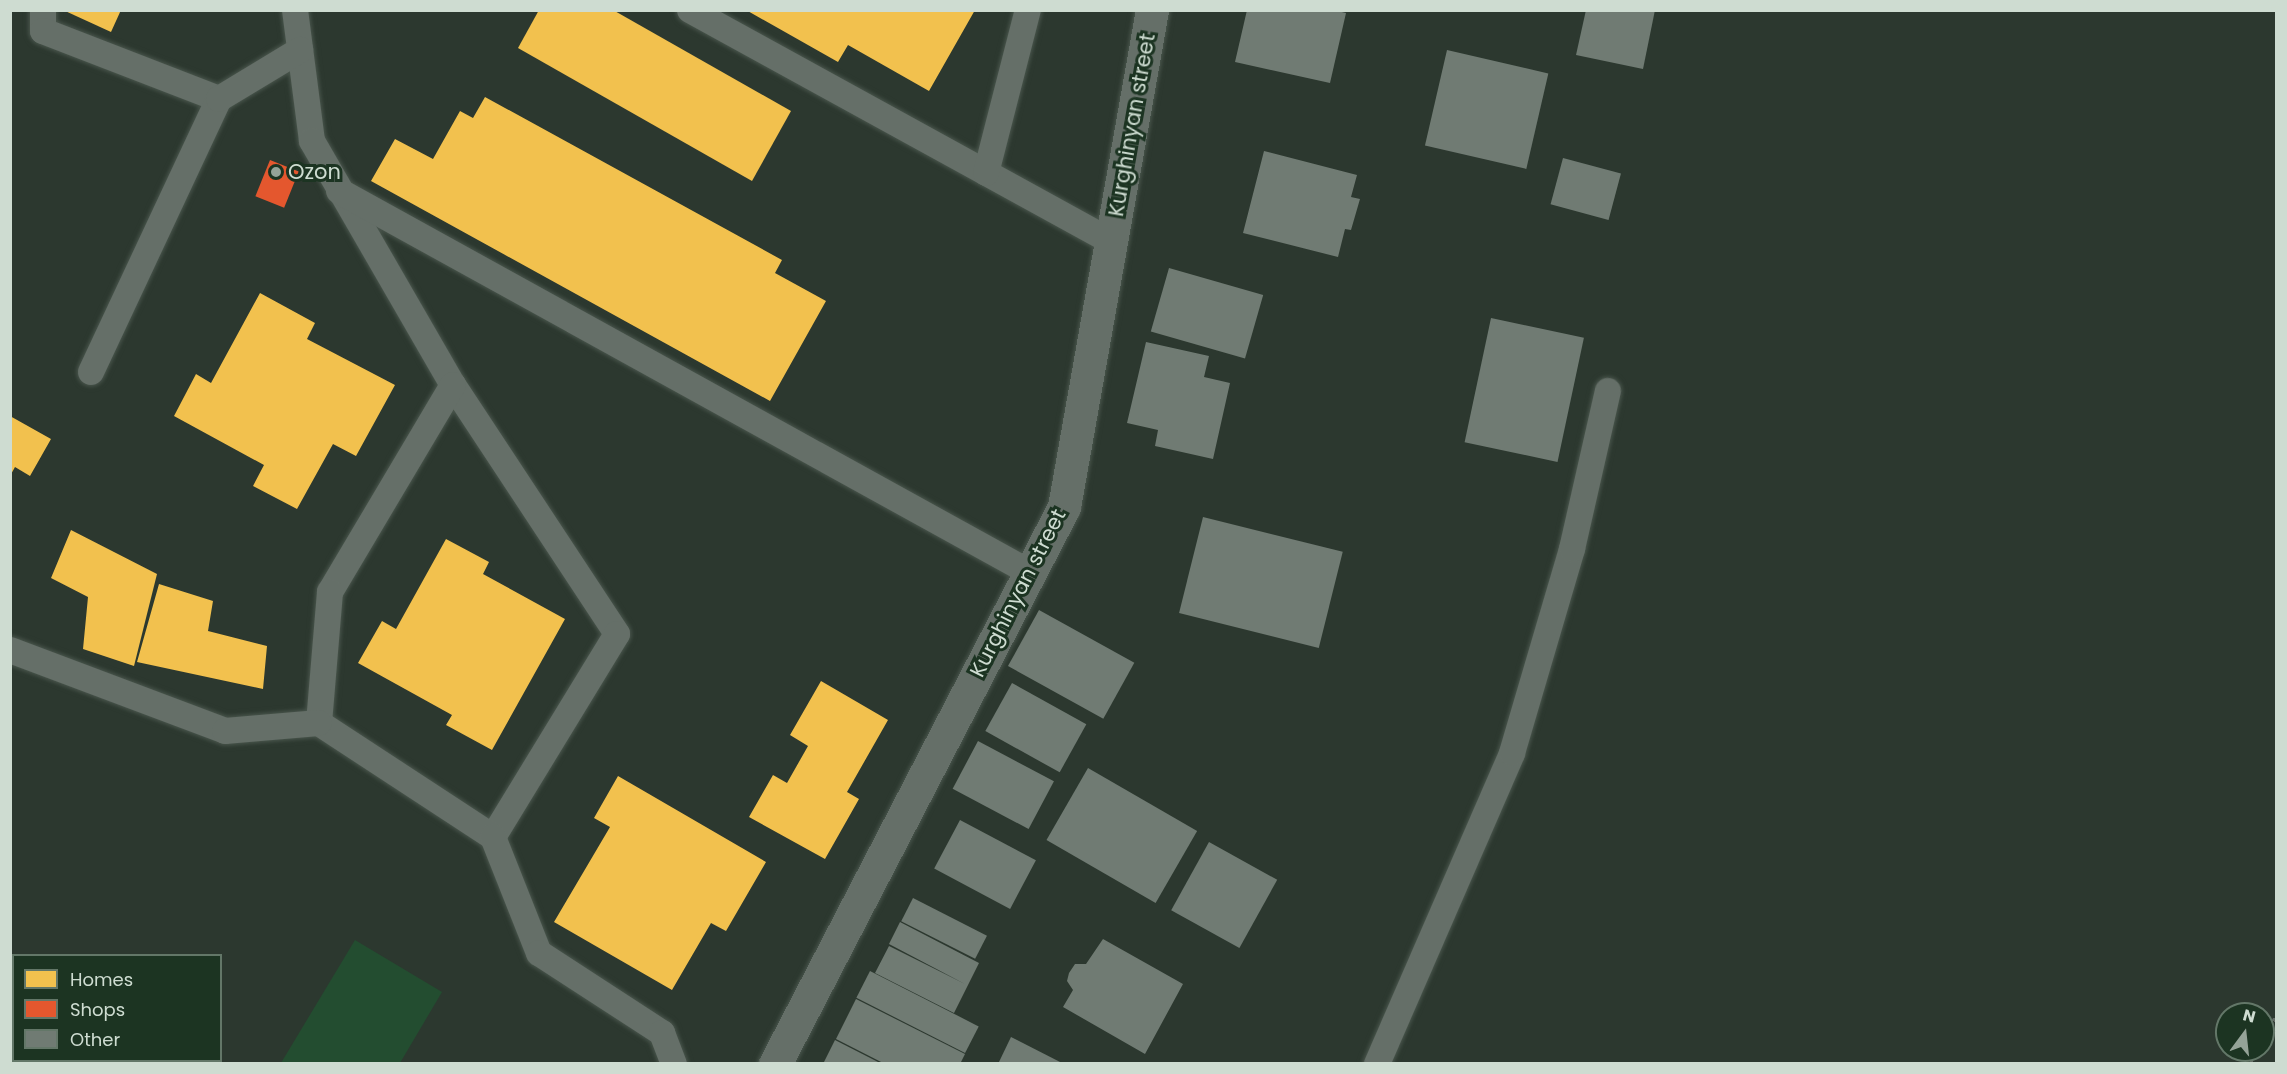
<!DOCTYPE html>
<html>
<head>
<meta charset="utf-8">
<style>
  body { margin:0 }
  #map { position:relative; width:2287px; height:1074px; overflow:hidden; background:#2c382f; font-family:Poppins,sans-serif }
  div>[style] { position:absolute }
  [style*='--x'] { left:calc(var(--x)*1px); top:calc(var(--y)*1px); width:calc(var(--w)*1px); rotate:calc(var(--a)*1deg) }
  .green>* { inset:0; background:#234d30 }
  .homes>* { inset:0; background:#f2c14e }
  .shops>* { inset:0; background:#e4572e; transform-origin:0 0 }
  .building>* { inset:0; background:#707b73; transform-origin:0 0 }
  .path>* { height:4px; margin-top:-2px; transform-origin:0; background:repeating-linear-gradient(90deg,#626a64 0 3px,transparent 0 7.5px) }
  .roads { filter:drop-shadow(0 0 2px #49554c) drop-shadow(0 0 2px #49554c) }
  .lane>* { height:26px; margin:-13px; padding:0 13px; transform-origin:13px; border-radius:13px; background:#656f68 }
  .street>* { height:33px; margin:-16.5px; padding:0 16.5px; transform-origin:16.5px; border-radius:16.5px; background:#656f68 }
  .dots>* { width:16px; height:16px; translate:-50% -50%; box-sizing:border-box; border:3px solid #1c3422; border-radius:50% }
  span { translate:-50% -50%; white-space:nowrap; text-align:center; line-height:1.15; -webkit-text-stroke:6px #1c3422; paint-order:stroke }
  .street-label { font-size:21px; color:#cedcd1 }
  .poi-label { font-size:21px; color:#cedcd1 }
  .left { translate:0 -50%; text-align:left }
  .frame { position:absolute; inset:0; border:12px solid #cedcd1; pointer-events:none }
  .legend { position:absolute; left:12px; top:954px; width:210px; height:108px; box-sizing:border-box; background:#1c3422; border:2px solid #637768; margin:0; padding:8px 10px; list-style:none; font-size:18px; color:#cedcd1 }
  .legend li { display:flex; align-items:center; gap:12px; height:30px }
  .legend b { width:30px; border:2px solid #637768 }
  .north { position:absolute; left:2215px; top:1002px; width:60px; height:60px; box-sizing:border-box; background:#1c3422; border:2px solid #637768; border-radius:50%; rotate:15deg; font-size:16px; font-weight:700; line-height:24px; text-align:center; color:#cedcd1 }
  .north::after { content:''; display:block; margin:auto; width:21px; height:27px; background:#95a398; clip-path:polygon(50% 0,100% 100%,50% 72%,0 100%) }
</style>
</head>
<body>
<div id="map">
  <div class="green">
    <i style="clip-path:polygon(355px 940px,442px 992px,400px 1063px,281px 1063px)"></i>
  </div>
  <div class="homes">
    <i style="clip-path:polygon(63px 10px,121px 10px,111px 32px)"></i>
    <i style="clip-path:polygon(539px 10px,613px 10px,791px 111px,752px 181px,518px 48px)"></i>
    <i style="clip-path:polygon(746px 10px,975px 10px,929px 91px,848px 45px,838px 62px)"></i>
    <i style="clip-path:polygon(485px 97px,782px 260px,775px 273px,826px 301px,770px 401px,371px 181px,395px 139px,433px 159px,460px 111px,473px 118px)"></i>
    <i style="clip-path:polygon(260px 293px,315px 323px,307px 339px,395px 385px,356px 456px,333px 444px,297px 509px,253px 486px,264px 465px,174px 416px,196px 374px,211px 383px)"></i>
    <i style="clip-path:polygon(10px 416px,51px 439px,30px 476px,15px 467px,10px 476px)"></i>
    <i style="clip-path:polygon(71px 530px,157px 574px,134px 666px,83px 649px,88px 597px,51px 578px)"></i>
    <i style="clip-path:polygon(446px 539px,489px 562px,483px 574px,565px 619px,492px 750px,446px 725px,452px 715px,358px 663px,382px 621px,396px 629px)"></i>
    <i style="clip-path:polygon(159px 584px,213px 601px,208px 631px,267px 646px,263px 689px,137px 662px)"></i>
    <i style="clip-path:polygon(821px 681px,888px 720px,847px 792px,859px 799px,825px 859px,749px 817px,773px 775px,787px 783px,808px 746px,790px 735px)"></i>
    <i style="clip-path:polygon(618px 776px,766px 862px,726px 931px,711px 923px,672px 990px,554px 922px,610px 827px,594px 818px)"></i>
  </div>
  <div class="shops">
    <i style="left:270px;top:160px;width:31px;height:39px;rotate:22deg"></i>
  </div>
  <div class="building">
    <i style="clip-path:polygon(1247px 10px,1333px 10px,1346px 13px,1330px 83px,1235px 62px)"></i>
    <i style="clip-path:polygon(1586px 10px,1655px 10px,1643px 69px,1576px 55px)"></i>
    <i style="left:1447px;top:50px;width:104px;height:98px;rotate:13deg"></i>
    <i style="clip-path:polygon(1264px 151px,1357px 175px,1351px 197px,1360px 199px,1351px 230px,1345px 229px,1338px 257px,1243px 233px)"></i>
    <i style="left:1563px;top:158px;width:60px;height:48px;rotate:15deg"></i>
    <i style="left:1169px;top:268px;width:98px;height:66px;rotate:16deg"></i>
    <i style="left:1491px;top:318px;width:95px;height:127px;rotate:12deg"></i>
    <i style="clip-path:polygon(1146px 342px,1209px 356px,1204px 377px,1230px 383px,1213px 459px,1155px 446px,1158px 430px,1127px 423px)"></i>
    <i style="left:1203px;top:517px;width:144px;height:99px;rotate:14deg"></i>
    <i style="left:1039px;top:610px;width:109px;height:64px;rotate:29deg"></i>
    <i style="left:1012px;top:683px;width:85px;height:55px;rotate:29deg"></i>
    <i style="left:978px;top:741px;width:86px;height:54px;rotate:28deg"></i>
    <i style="left:1088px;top:768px;width:126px;height:83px;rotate:30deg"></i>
    <i style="left:960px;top:820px;width:86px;height:55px;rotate:28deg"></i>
    <i style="left:1209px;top:842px;width:78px;height:78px;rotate:29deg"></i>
    <i style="left:913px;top:898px;width:83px;height:26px;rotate:27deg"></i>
    <i style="clip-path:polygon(900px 922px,979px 963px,954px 1013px,875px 973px,889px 946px,965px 984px,889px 944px)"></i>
    <i style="clip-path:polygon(1103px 939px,1183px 984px,1145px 1054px,1063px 1007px,1073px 990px,1067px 981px,1069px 973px,1075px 964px,1086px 964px)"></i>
    <i style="left:870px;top:971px;width:122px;height:30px;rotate:27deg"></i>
    <i style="clip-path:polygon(856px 999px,965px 1054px,960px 1064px,885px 1064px,836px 1039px)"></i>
    <i style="clip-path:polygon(1011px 1037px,1064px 1064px,998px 1064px)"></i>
    <i style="clip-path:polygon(835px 1040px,882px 1064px,823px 1064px)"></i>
  </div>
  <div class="path">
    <i style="--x:2263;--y:1041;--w:27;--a:-62"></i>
    <i style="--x:2251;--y:1064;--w:16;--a:-63"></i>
  </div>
  <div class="roads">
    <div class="lane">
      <i style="--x:43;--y:10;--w:21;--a:90"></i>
      <i style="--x:43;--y:31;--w:189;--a:21.1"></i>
      <i style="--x:295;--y:10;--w:132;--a:82.6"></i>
      <i style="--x:312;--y:141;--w:282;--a:60"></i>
      <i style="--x:453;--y:385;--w:298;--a:56.6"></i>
      <i style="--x:617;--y:634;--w:238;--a:121.4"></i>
      <i style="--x:690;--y:10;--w:482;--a:28.8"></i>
      <i style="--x:986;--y:173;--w:168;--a:-75.6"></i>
      <i style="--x:339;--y:191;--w:788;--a:28.91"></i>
      <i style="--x:91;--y:372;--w:302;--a:-64.9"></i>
      <i style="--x:219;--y:99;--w:95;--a:-31.2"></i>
      <i style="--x:453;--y:385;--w:241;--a:120.7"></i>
      <i style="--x:330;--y:592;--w:131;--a:94.8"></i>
      <i style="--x:319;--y:723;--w:208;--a:33.2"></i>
      <i style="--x:493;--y:837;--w:125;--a:68.4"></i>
      <i style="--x:539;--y:953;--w:147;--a:33"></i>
      <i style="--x:662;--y:1033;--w:33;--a:69"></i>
      <i style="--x:10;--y:650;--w:230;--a:20.6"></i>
      <i style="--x:225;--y:731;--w:94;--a:-4.9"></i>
      <i style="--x:1377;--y:1064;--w:339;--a:-66.5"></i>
      <i style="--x:1512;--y:753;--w:213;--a:-73.6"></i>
      <i style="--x:1572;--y:549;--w:162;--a:-77.2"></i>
    </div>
    <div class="street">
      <i style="--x:775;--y:1064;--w:628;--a:-62.58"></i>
      <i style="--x:1064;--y:507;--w:505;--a:-79.96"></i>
    </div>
  </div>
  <div class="dots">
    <i style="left:276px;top:172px;background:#95a398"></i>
  </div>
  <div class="street-label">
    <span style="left:1132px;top:125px;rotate:-80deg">Kurghinyan street</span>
    <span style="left:1018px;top:593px;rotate:-63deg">Kurghinyan street</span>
  </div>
  <div class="poi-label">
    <span class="left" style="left:288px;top:172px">Ozon</span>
  </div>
  <div class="frame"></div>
  <ul class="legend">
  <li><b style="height:16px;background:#f2c14e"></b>Homes</li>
  <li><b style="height:16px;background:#e4572e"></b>Shops</li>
  <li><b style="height:16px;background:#707b73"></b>Other</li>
  </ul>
  <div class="north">N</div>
</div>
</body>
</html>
